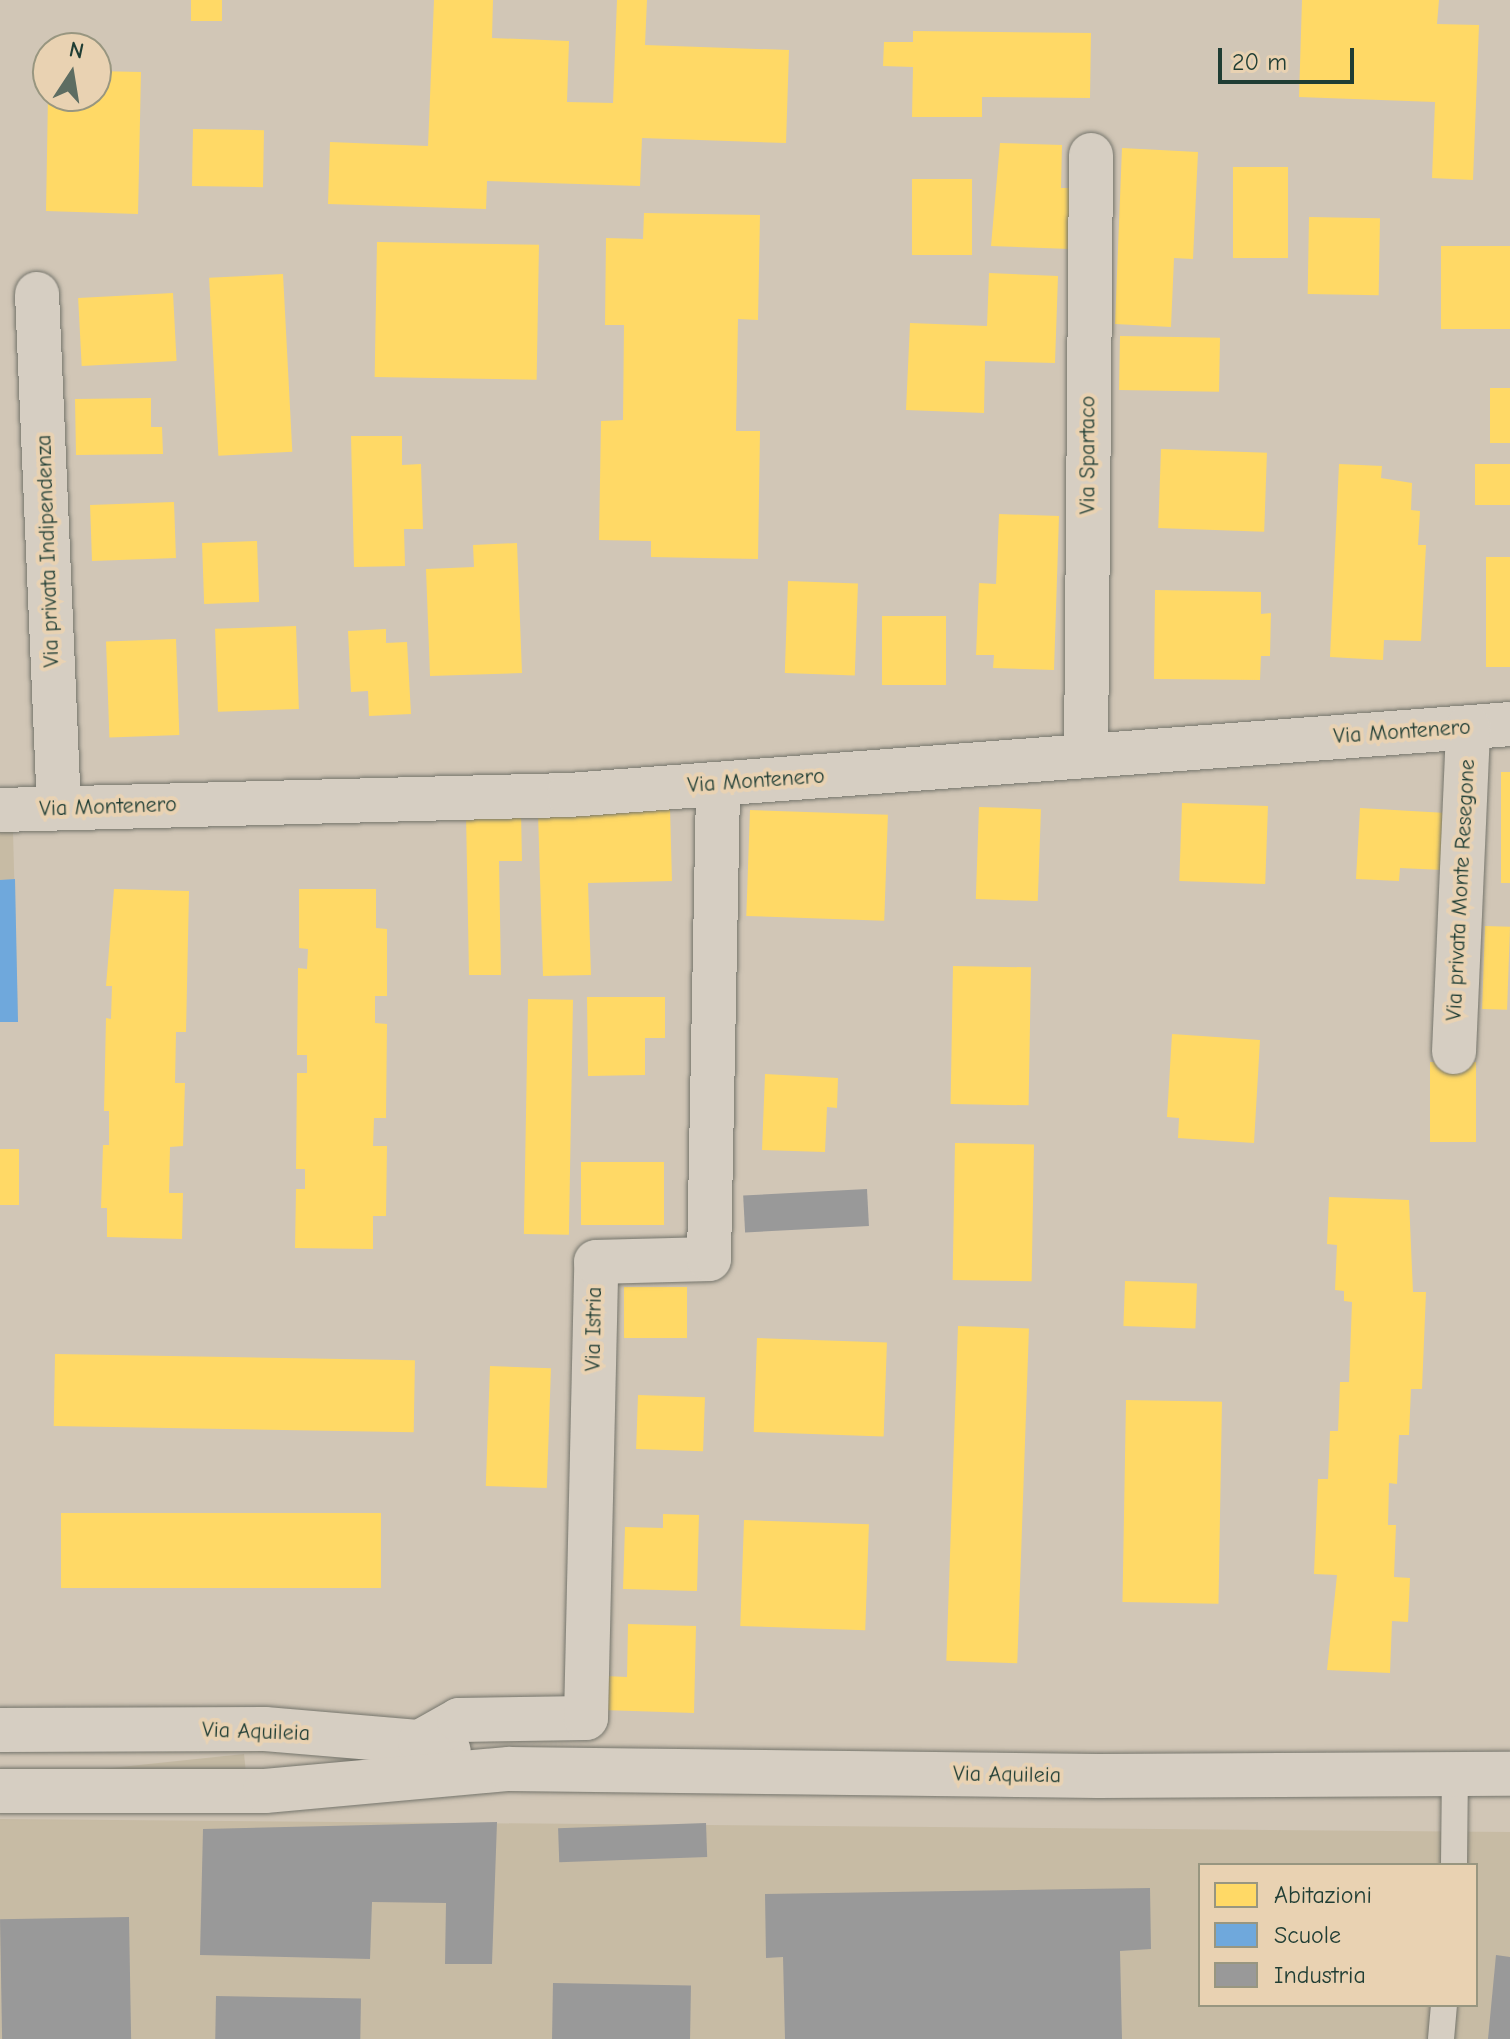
<!DOCTYPE html>
<html>
<head>
<meta charset="utf-8">
<style>
  body { margin:0 }
  #map { position:relative; width:1510px; height:2039px; overflow:hidden; background:#d1c6b6; font-family:"Comic Neue",sans-serif }
  div>[style] { position:absolute }
  [style*='--x'] { left:calc(var(--x)*1px); top:calc(var(--y)*1px); width:calc(var(--w)*1px); rotate:calc(var(--a)*1deg) }
  .built>* { inset:0; background:#c7bba4 }
  .green>* { inset:0; background:#c4b9a3; transform-origin:0 0 }
  .homes>* { inset:0; background:#ffd966; transform-origin:0 0 }
  .schools>* { inset:0; background:#6fa8dc }
  .industry>* { inset:0; background:#999; transform-origin:0 0 }
  .roads { filter:drop-shadow(0 0 2px #75756c) drop-shadow(0 0 2px #75756c) }
  .lane>* { height:26px; margin:-13px; padding:0 13px; transform-origin:13px; border-radius:13px; background:#d6cec2 }
  .street>* { height:44px; margin:-22px; padding:0 22px; transform-origin:22px; border-radius:22px; background:#d6cec2 }
  span { translate:-50% -50%; white-space:nowrap; text-align:center; line-height:1.15; -webkit-text-stroke:8px #e9d2b2; paint-order:stroke }
  .street-label { font-size:22px; color:#1f3d34 }
  .legend { position:absolute; left:1198px; top:1863px; width:280px; height:144px; box-sizing:border-box; background:#e9d2b2; border:2px solid #989680; margin:0; padding:10px 14px; list-style:none; font-size:24px; color:#1f3d34 }
  .legend li { display:flex; align-items:center; gap:16px; height:40px }
  .legend b { width:40px; border:2px solid #989680 }
  .north { position:absolute; left:32px; top:32px; width:80px; height:80px; box-sizing:border-box; background:#e9d2b2; border:2px solid #989680; border-radius:50%; rotate:12deg; font-size:22px; font-weight:700; line-height:32px; text-align:center; color:#1f3d34 }
  .north::after { content:''; display:block; margin:auto; width:28px; height:36px; background:#5d6d62; clip-path:polygon(50% 0,100% 100%,50% 72%,0 100%) }
  .scale { position:absolute; left:1218px; top:48px; width:136px; height:36px; box-sizing:border-box; border:4px solid #1f3d34; border-top:0; padding-left:10px; font-size:24px; line-height:28px; white-space:nowrap; color:#1f3d34; -webkit-text-stroke:6px #e9d2b2; paint-order:stroke }
</style>
</head>
<body>
<div id="map">
  <div class="built">
    <i style="clip-path:polygon(0 831px,13px 831px,18px 1022px,0 1022px)"></i>
    <i style="clip-path:polygon(evenodd,0 1819px,1510px 1832px,1510px 2039px,0 2039px,0 1819px,1200px 1865px,1476px 1865px,1476px 2005px,1200px 2005px,1200px 1865px)"></i>
  </div>
  <div class="green">
    <i style="left:244px;top:1754px;width:19px;height:244px;rotate:84deg"></i>
  </div>
  <div class="homes">
    <i style="left:191px;top:0;width:31px;height:21px"></i>
    <i style="clip-path:polygon(434px 0,493px 0,492px 38px,569px 41px,567px 102px,613px 103px,617px 0,647px 0,645px 45px,789px 50px,786px 143px,642px 138px,640px 186px,487px 181px,486px 209px,328px 204px,330px 142px,428px 146px)"></i>
    <i style="clip-path:polygon(1302px 0,1439px 0,1437px 24px,1479px 25px,1473px 180px,1432px 178px,1435px 102px,1299px 97px)"></i>
    <i style="clip-path:polygon(913px 31px,1091px 33px,1090px 98px,982px 97px,982px 117px,912px 117px,913px 67px,883px 66px,884px 42px,913px 42px)"></i>
    <i style="clip-path:polygon(96px 71px,141px 72px,138px 214px,46px 211px,48px 96px,96px 96px)"></i>
    <i style="left:193px;top:129px;width:71px;height:57px;rotate:1deg"></i>
    <i style="clip-path:polygon(1000px 143px,1062px 145px,1061px 188px,1073px 188px,1071px 249px,991px 246px)"></i>
    <i style="clip-path:polygon(1122px 148px,1198px 152px,1193px 259px,1174px 258px,1171px 327px,1115px 324px)"></i>
    <i style="left:1233px;top:167px;width:55px;height:91px"></i>
    <i style="left:912px;top:179px;width:60px;height:76px"></i>
    <i style="clip-path:polygon(644px 213px,760px 215px,758px 320px,738px 319px,736px 431px,760px 431px,758px 559px,651px 557px,651px 541px,599px 540px,601px 421px,623px 420px,624px 325px,605px 325px,606px 238px,643px 239px)"></i>
    <i style="left:1309px;top:217px;width:71px;height:77px;rotate:1deg"></i>
    <i style="left:377px;top:242px;width:162px;height:135px;rotate:1deg"></i>
    <i style="left:1441px;top:246px;width:69px;height:83px"></i>
    <i style="clip-path:polygon(989px 273px,1058px 276px,1055px 363px,985px 361px,984px 413px,906px 410px,910px 323px,987px 326px)"></i>
    <i style="left:283px;top:274px;width:178px;height:74px;rotate:87deg"></i>
    <i style="left:173px;top:293px;width:68px;height:95px;rotate:87deg"></i>
    <i style="left:1120px;top:336px;width:100px;height:54px;rotate:1deg"></i>
    <i style="left:1490px;top:388px;width:20px;height:55px"></i>
    <i style="clip-path:polygon(151px 398px,151px 427px,162px 427px,163px 454px,76px 455px,75px 399px)"></i>
    <i style="clip-path:polygon(351px 436px,402px 436px,402px 465px,421px 464px,423px 529px,404px 529px,405px 566px,354px 567px)"></i>
    <i style="left:1161px;top:449px;width:106px;height:79px;rotate:2deg"></i>
    <i style="clip-path:polygon(1339px 464px,1382px 466px,1381px 478px,1412px 483px,1411px 510px,1420px 511px,1418px 545px,1426px 545px,1421px 641px,1384px 640px,1383px 660px,1330px 657px)"></i>
    <i style="left:1475px;top:464px;width:35px;height:41px"></i>
    <i style="left:174px;top:502px;width:56px;height:84px;rotate:88deg"></i>
    <i style="clip-path:polygon(999px 514px,1059px 516px,1054px 670px,993px 668px,994px 655px,976px 655px,979px 583px,996px 584px)"></i>
    <i style="left:257px;top:541px;width:61px;height:55px;rotate:88deg"></i>
    <i style="clip-path:polygon(517px 543px,522px 673px,430px 676px,426px 569px,474px 567px,473px 545px)"></i>
    <i style="left:1486px;top:557px;width:24px;height:110px"></i>
    <i style="left:788px;top:581px;width:70px;height:92px;rotate:2deg"></i>
    <i style="clip-path:polygon(1155px 590px,1261px 592px,1261px 614px,1271px 613px,1270px 656px,1261px 656px,1260px 680px,1154px 679px)"></i>
    <i style="left:882px;top:616px;width:64px;height:69px"></i>
    <i style="left:296px;top:626px;width:83px;height:81px;rotate:88deg"></i>
    <i style="clip-path:polygon(386px 629px,386px 643px,407px 642px,411px 714px,369px 716px,368px 691px,351px 692px,348px 631px)"></i>
    <i style="left:176px;top:639px;width:96px;height:70px;rotate:88deg"></i>
    <i style="left:1501px;top:772px;width:9px;height:111px"></i>
    <i style="left:1182px;top:803px;width:86px;height:78px;rotate:2deg"></i>
    <i style="left:979px;top:807px;width:62px;height:92px;rotate:2deg"></i>
    <i style="clip-path:polygon(670px 808px,672px 881px,588px 883px,591px 975px,543px 976px,538px 813px)"></i>
    <i style="clip-path:polygon(1360px 808px,1446px 813px,1443px 870px,1400px 868px,1399px 881px,1356px 879px)"></i>
    <i style="left:750px;top:810px;width:138px;height:106px;rotate:2deg"></i>
    <i style="clip-path:polygon(521px 812px,522px 861px,499px 861px,501px 975px,469px 975px,466px 814px)"></i>
    <i style="clip-path:polygon(114px 889px,189px 891px,186px 1032px,176px 1032px,175px 1083px,185px 1083px,183px 1146px,170px 1147px,169px 1193px,183px 1193px,182px 1239px,107px 1237px,107px 1208px,101px 1208px,103px 1145px,109px 1145px,109px 1111px,104px 1111px,106px 1018px,111px 1019px,112px 986px,106px 986px)"></i>
    <i style="clip-path:polygon(299px 889px,376px 889px,376px 928px,387px 929px,387px 996px,375px 996px,375px 1023px,387px 1024px,386px 1118px,374px 1118px,373px 1146px,387px 1146px,386px 1216px,373px 1216px,373px 1249px,295px 1248px,296px 1189px,305px 1189px,305px 1169px,296px 1169px,297px 1073px,307px 1073px,307px 1055px,297px 1055px,298px 968px,307px 969px,308px 949px,299px 948px)"></i>
    <i style="left:1485px;top:926px;width:25px;height:83px;rotate:2deg"></i>
    <i style="left:953px;top:966px;width:78px;height:138px;rotate:1deg"></i>
    <i style="clip-path:polygon(587px 997px,665px 997px,665px 1038px,645px 1038px,645px 1075px,588px 1076px)"></i>
    <i style="left:528px;top:999px;width:45px;height:235px;rotate:1deg"></i>
    <i style="clip-path:polygon(1172px 1034px,1260px 1040px,1254px 1143px,1178px 1138px,1179px 1118px,1167px 1117px)"></i>
    <i style="left:1430px;top:1062px;width:46px;height:80px"></i>
    <i style="clip-path:polygon(765px 1074px,838px 1078px,837px 1108px,827px 1107px,825px 1152px,762px 1150px)"></i>
    <i style="left:955px;top:1143px;width:79px;height:137px;rotate:1deg"></i>
    <i style="left:0;top:1149px;width:19px;height:56px"></i>
    <i style="left:581px;top:1162px;width:83px;height:63px"></i>
    <i style="clip-path:polygon(1329px 1197px,1409px 1200px,1413px 1292px,1426px 1292px,1422px 1389px,1411px 1389px,1409px 1435px,1399px 1435px,1397px 1484px,1389px 1483px,1388px 1525px,1396px 1525px,1394px 1577px,1410px 1578px,1408px 1622px,1392px 1621px,1390px 1673px,1327px 1670px,1337px 1575px,1314px 1574px,1318px 1479px,1328px 1479px,1330px 1431px,1338px 1431px,1340px 1382px,1349px 1382px,1352px 1302px,1344px 1301px,1344px 1291px,1335px 1290px,1337px 1245px,1327px 1244px)"></i>
    <i style="left:1125px;top:1281px;width:72px;height:45px;rotate:2deg"></i>
    <i style="left:624px;top:1287px;width:63px;height:51px"></i>
    <i style="left:958px;top:1326px;width:71px;height:335px;rotate:2deg"></i>
    <i style="left:757px;top:1338px;width:130px;height:94px;rotate:2deg"></i>
    <i style="left:55px;top:1354px;width:360px;height:72px;rotate:1deg"></i>
    <i style="left:490px;top:1366px;width:61px;height:120px;rotate:2deg"></i>
    <i style="left:638px;top:1395px;width:67px;height:54px;rotate:2deg"></i>
    <i style="left:1126px;top:1400px;width:96px;height:202px;rotate:1deg"></i>
    <i style="left:61px;top:1513px;width:320px;height:75px"></i>
    <i style="clip-path:polygon(663px 1514px,699px 1515px,697px 1591px,623px 1589px,625px 1527px,663px 1528px)"></i>
    <i style="left:744px;top:1520px;width:125px;height:106px;rotate:2deg"></i>
    <i style="clip-path:polygon(628px 1624px,696px 1626px,694px 1713px,603px 1710px,604px 1676px,627px 1677px)"></i>
  </div>
  <div class="schools">
    <i style="clip-path:polygon(15px 879px,18px 1022px,0 1022px,0 880px)"></i>
  </div>
  <div class="industry">
    <i style="left:867px;top:1189px;width:37px;height:124px;rotate:87deg"></i>
    <i style="clip-path:polygon(497px 1822px,492px 1964px,445px 1964px,446px 1903px,372px 1902px,370px 1959px,200px 1955px,203px 1829px)"></i>
    <i style="left:706px;top:1823px;width:34px;height:148px;rotate:88deg"></i>
    <i style="clip-path:polygon(1150px 1888px,1151px 1949px,1120px 1951px,1122px 2039px,785px 2039px,783px 1957px,766px 1958px,765px 1894px)"></i>
    <i style="left:129px;top:1917px;width:122px;height:129px;rotate:89deg"></i>
    <i style="clip-path:polygon(1496px 1955px,1510px 1957px,1510px 2039px,1488px 2039px)"></i>
    <i style="left:553px;top:1983px;width:138px;height:56px;rotate:1deg"></i>
    <i style="left:216px;top:1996px;width:145px;height:43px;rotate:1deg"></i>
  </div>
  <div class="roads">
    <div class="lane">
      <i style="--x:1454;--y:1865;--w:92;--a:-89.4"></i>
      <i style="--x:1441;--y:2039;--w:34;--a:-85"></i>
    </div>
    <div class="street">
      <i style="--x:37;--y:294;--w:514;--a:87.55"></i>
      <i style="--x:1086;--y:756;--w:601;--a:-89.52"></i>
      <i style="--x:0;--y:810;--w:569;--a:-1.51"></i>
      <i style="--x:569;--y:795;--w:944;--a:-4.31"></i>
      <i style="--x:1454;--y:1052;--w:325;--a:-87.5"></i>
      <i style="--x:0;--y:1730;--w:265;--a:-0.2"></i>
      <i style="--x:265;--y:1729;--w:156;--a:4.8"></i>
      <i style="--x:420;--y:1742;--w:30;--a:17"></i>
      <i style="--x:420;--y:1742;--w:45;--a:-29.4"></i>
      <i style="--x:459;--y:1720;--w:127;--a:-0.9"></i>
      <i style="--x:586;--y:1718;--w:456;--a:-88.7"></i>
      <i style="--x:596;--y:1262;--w:113;--a:-1.5"></i>
      <i style="--x:709;--y:1259;--w:475;--a:-88.9"></i>
      <i style="--x:0;--y:1791;--w:265;--a:0"></i>
      <i style="--x:265;--y:1791;--w:245;--a:-5.2"></i>
      <i style="--x:509;--y:1769;--w:589;--a:0.68"></i>
      <i style="--x:1098;--y:1776;--w:412;--a:-0.3"></i>
    </div>
  </div>
  <div class="street-label">
    <span style="left:1088px;top:455px;rotate:-90deg">Via Spartaco</span>
    <span style="left:48px;top:551px;rotate:-92deg">Via privata Indipendenza</span>
    <span style="left:1402px;top:732px;rotate:-4deg">Via Montenero</span>
    <span style="left:756px;top:781px;rotate:-4deg">Via Montenero</span>
    <span style="left:108px;top:807px;rotate:-2deg">Via Montenero</span>
    <span style="left:1461px;top:890px;rotate:-87deg">Via privata Monte Resegone</span>
    <span style="left:594px;top:1329px;rotate:-89deg">Via Istria</span>
    <span style="left:256px;top:1732px;rotate:2deg">Via Aquileia</span>
    <span style="left:1007px;top:1775px;rotate:1deg">Via Aquileia</span>
  </div>
  <ul class="legend">
  <li><b style="height:22px;background:#ffd966"></b>Abitazioni</li>
  <li><b style="height:22px;background:#6fa8dc"></b>Scuole</li>
  <li><b style="height:22px;background:#999"></b>Industria</li>
  </ul>
  <div class="north">N</div>
  <div class="scale">20 m</div>
</div>
</body>
</html>
